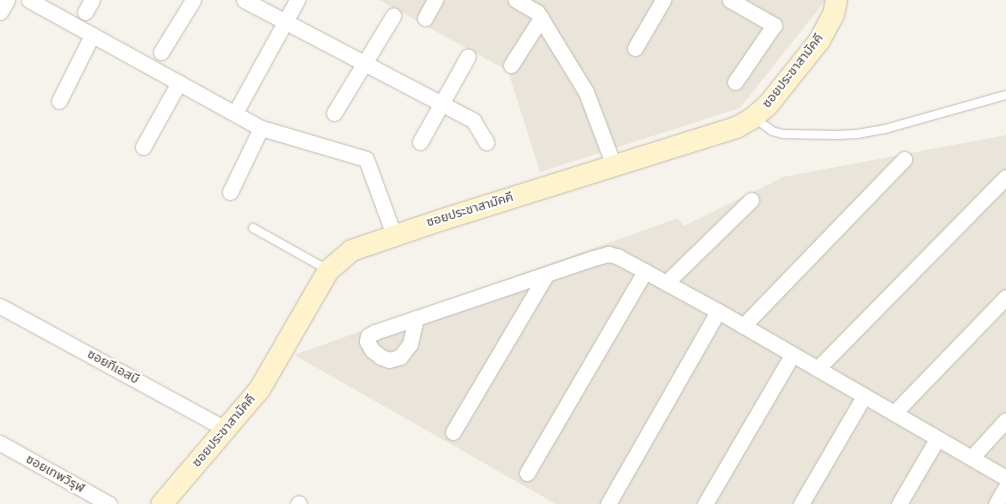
<!DOCTYPE html>
<html>
<head>
<meta charset="utf-8">
<style>
  body { margin:0 }
  #map { position:relative; width:1006px; height:504px; overflow:hidden; background:#f6f3ec; font-family:"Sofia Sans Condensed","Noto Sans Thai",sans-serif }
  div>[style] { position:absolute }
  [style*='--x'] { left:calc(var(--x)*1px); top:calc(var(--y)*1px); width:calc(var(--w)*1px); rotate:calc(var(--a)*1deg) }
  .residential>* { inset:0; background:#eae5da }
  .roads { filter:drop-shadow(0 0 1px #c2bbae) drop-shadow(0 0 1px #c2bbae) }
  .lane>* { height:8px; margin:-4px; padding:0 4px; transform-origin:4px; border-radius:4px; background:#fff }
  .street>* { height:15px; margin:-7.5px; padding:0 7.5px; transform-origin:7.5px; border-radius:7.5px; background:#fff }
  .secondary>* { height:21px; margin:-10.5px; padding:0 10.5px; transform-origin:10.5px; border-radius:10.5px; background:#fff3cd }
  span { translate:-50% -50%; white-space:nowrap; text-align:center; line-height:1.15; -webkit-text-stroke:4px #fff; paint-order:stroke }
  .street-label { font-size:13px; color:#4b4439 }
</style>
</head>
<body>
<div id="map">
  <div class="residential">
    <i style="clip-path:polygon(379px 0,824px 0,825px 1px,740px 108px,540px 172px,508px 71px)"></i>
    <i style="clip-path:polygon(1006px 135px,1006px 504px,556px 504px,294px 355px,678px 218px,684px 226px,783px 177px)"></i>
  </div>
  <div class="roads">
    <div class="lane">
      <i style="--x:753;--y:117;--w:24;--a:36"></i>
      <i style="--x:772;--y:131;--w:11;--a:15"></i>
      <i style="--x:783;--y:134;--w:53;--a:1.1"></i>
      <i style="--x:836;--y:135;--w:21;--a:-3"></i>
      <i style="--x:857;--y:134;--w:28;--a:-10"></i>
      <i style="--x:885;--y:129;--w:126;--a:-15.7"></i>
      <i style="--x:253;--y:228;--w:86;--a:29.2"></i>
    </div>
    <div class="street">
      <i style="--x:29;--y:0;--w:265;--a:28.9"></i>
      <i style="--x:261;--y:128;--w:109;--a:16.4"></i>
      <i style="--x:366;--y:159;--w:81;--a:69.8"></i>
      <i style="--x:244;--y:0;--w:259;--a:27.7"></i>
      <i style="--x:473;--y:120;--w:26;--a:59"></i>
      <i style="--x:516;--y:0;--w:24;--a:30"></i>
      <i style="--x:537;--y:12;--w:94;--a:58.5"></i>
      <i style="--x:586;--y:92;--w:79;--a:69.3"></i>
      <i style="--x:730;--y:0;--w:51;--a:29.6"></i>
      <i style="--x:774;--y:25;--w:69;--a:124.4"></i>
      <i style="--x:0;--y:12;--w:14;--a:-60"></i>
      <i style="--x:85;--y:12;--w:14;--a:-60"></i>
      <i style="--x:425;--y:18;--w:21;--a:-61"></i>
      <i style="--x:635;--y:48;--w:56;--a:-59.7"></i>
      <i style="--x:161;--y:52;--w:61;--a:-58.4"></i>
      <i style="--x:511;--y:65;--w:56;--a:-57.4"></i>
      <i style="--x:59;--y:101;--w:74;--a:-63.4"></i>
      <i style="--x:235;--y:113;--w:129;--a:-61.2"></i>
      <i style="--x:334;--y:113;--w:114;--a:-58.7"></i>
      <i style="--x:420;--y:142;--w:98;--a:-60.8"></i>
      <i style="--x:143;--y:147;--w:74;--a:-61"></i>
      <i style="--x:230;--y:192;--w:71;--a:-64.2"></i>
      <i style="--x:666;--y:283;--w:119;--a:-44.3"></i>
      <i style="--x:0;--y:306;--w:257;--a:28.6"></i>
      <i style="--x:416;--y:318;--w:27;--a:103"></i>
      <i style="--x:410;--y:344;--w:16;--a:128"></i>
      <i style="--x:400;--y:357;--w:11;--a:165"></i>
      <i style="--x:389;--y:360;--w:9;--a:-159"></i>
      <i style="--x:381;--y:357;--w:11;--a:-142"></i>
      <i style="--x:372;--y:350;--w:10;--a:-119"></i>
      <i style="--x:367;--y:341;--w:5;--a:-79"></i>
      <i style="--x:368;--y:336;--w:8;--a:-30"></i>
      <i style="--x:375;--y:332;--w:231;--a:-18.7"></i>
      <i style="--x:594;--y:258;--w:15;--a:-16"></i>
      <i style="--x:608;--y:254;--w:9;--a:13"></i>
      <i style="--x:617;--y:256;--w:115;--a:28.6"></i>
      <i style="--x:718;--y:311;--w:333;--a:30.1"></i>
      <i style="--x:743;--y:326;--w:232;--a:-46"></i>
      <i style="--x:817;--y:369;--w:269;--a:-45.5"></i>
      <i style="--x:894;--y:413;--w:161;--a:-46"></i>
      <i style="--x:453;--y:432;--w:182;--a:-59.4"></i>
      <i style="--x:0;--y:443;--w:125;--a:29.2"></i>
      <i style="--x:972;--y:457;--w:50;--a:-47.4"></i>
      <i style="--x:527;--y:473;--w:234;--a:-59.7"></i>
      <i style="--x:298;--y:504;--w:1;--a:-45"></i>
      <i style="--x:608;--y:504;--w:222;--a:-60.3"></i>
      <i style="--x:705;--y:504;--w:173;--a:-59.7"></i>
      <i style="--x:801;--y:504;--w:125;--a:-59.7"></i>
      <i style="--x:899;--y:504;--w:75;--a:-59.7"></i>
      <i style="--x:996;--y:504;--w:20;--a:-60"></i>
    </div>
    <div class="secondary">
      <i style="--x:161;--y:504;--w:151;--a:-49.6"></i>
      <i style="--x:259;--y:389;--w:138;--a:-59.9"></i>
      <i style="--x:328;--y:270;--w:30;--a:-41"></i>
      <i style="--x:351;--y:250;--w:93;--a:-18.8"></i>
      <i style="--x:439;--y:220;--w:311;--a:-17.4"></i>
      <i style="--x:736;--y:127;--w:20;--a:-30"></i>
      <i style="--x:753;--y:117;--w:18;--a:-41"></i>
      <i style="--x:767;--y:105;--w:83;--a:-51.3"></i>
      <i style="--x:819;--y:40;--w:30;--a:-62"></i>
      <i style="--x:833;--y:14;--w:14;--a:-78"></i>
    </div>
  </div>
  <div class="street-label">
    <span style="left:793px;top:71px;rotate:-52deg">ซอยประชาสามัคคี</span>
    <span style="left:470px;top:210px;rotate:-17deg">ซอยประชาสามัคคี</span>
    <span style="left:113px;top:367px;rotate:29deg">ซอยทีเอสบี</span>
    <span style="left:224px;top:431px;rotate:-50deg">ซอยประชาสามัคคี</span>
    <span style="left:55px;top:474px;rotate:29deg">ซอยเทพวิรุฬ</span>
  </div>
</div>
</body>
</html>
